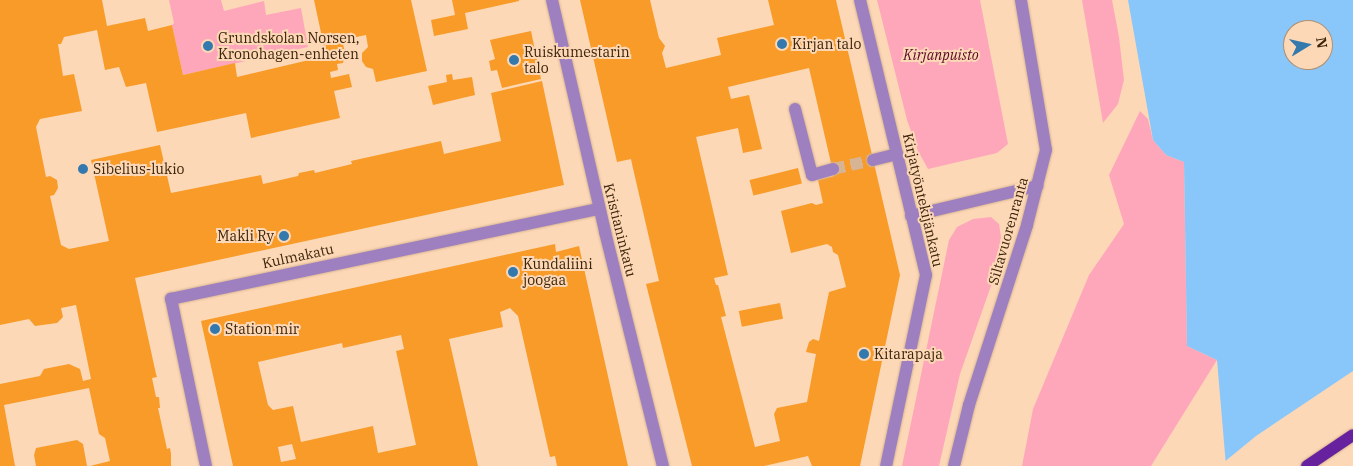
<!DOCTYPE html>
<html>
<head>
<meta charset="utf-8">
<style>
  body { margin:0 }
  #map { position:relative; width:1353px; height:466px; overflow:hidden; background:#fdd8b6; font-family:"IBM Plex Serif",serif }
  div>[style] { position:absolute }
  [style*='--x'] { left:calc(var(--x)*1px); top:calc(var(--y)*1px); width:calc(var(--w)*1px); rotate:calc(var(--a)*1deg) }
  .green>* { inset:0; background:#ffa7ba }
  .water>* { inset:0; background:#89c6fa }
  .pier>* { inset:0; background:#fdd8b6 }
  .building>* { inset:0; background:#f89b28; transform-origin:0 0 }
  .minor-tunnel>* { height:12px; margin-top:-6px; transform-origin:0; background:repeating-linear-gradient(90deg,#d6b494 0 12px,transparent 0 18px) }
  .roads { filter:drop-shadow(0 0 1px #d6b494) drop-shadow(0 0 1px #d6b494) }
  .minor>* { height:12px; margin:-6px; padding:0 6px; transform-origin:6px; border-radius:6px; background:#9e80c0 }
  .major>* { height:12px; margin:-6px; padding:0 6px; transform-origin:6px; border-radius:6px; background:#68219e }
  .dots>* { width:14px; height:14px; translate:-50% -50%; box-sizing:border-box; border:2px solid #fdd8b6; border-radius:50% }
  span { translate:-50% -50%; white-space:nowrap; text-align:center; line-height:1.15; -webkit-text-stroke:4px #fdd8b6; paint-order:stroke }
  .poi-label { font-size:14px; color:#3b240a }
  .left { translate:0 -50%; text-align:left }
  .right { translate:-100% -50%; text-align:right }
  .park-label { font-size:14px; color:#590727; font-style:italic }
  .street-label { font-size:14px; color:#3b240a }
  .north { position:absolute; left:1283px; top:20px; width:50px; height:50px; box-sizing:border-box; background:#fdd8b6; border:1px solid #af9071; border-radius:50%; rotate:81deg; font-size:14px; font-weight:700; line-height:20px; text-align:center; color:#3b240a }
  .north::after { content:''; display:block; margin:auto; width:18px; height:22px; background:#3479ae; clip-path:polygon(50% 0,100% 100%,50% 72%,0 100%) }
</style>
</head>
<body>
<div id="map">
  <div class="green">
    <i style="clip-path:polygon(169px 0,221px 0,224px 11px,264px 1px,266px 15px,301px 8px,308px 47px,183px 75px,172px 25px,174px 23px)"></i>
    <i style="clip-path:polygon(877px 0,980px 0,1008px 144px,997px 153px,928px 169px,918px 151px,907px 120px)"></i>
    <i style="clip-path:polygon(1082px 0,1112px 0,1119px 37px,1124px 80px,1118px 104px,1103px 123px)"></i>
    <i style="clip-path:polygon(1140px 111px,1148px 119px,1153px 140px,1166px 155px,1184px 162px,1187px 346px,1217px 360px,1151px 466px,1022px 466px,1033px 409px,1089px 275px,1124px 224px,1109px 175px)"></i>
    <i style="clip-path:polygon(991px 217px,999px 224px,1001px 237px,998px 266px,960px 374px,939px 466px,902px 466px,949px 240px,957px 227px,973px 219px)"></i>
  </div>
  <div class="water">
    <i style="clip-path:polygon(evenodd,1128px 0,1353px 0,1353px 466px,1226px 466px,1217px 360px,1187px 346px,1184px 162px,1166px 155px,1153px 140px,1128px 0,1293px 30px,1323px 30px,1323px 60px,1293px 60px,1293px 30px)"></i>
  </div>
  <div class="pier">
    <i style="clip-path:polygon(1353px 371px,1353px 466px,1224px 466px,1223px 463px,1256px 436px)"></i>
  </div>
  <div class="building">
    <i style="clip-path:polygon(0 0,102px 0,107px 26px,145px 18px,148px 31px,172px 25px,183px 75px,235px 63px,237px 77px,326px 56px,314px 0,411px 0,427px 71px,376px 82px,373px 69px,366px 67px,362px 61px,362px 53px,368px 47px,366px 35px,342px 40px,345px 52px,343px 63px,337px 64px,338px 70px,330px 72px,331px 78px,349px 74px,352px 87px,334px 91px,340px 118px,251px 138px,246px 113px,157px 132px,146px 83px,126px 87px,119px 67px,105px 70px,97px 30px,64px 37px,61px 44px,58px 44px,63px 76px,74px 74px,82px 111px,40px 119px,36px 127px,46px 177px,50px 176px,57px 180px,58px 188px,54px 195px,50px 196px,61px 245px,69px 249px,109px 241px,91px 160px,160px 145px,171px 193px,261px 175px,263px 184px,298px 176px,299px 173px,314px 170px,315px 173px,352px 164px,351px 161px,441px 141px,444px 154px,501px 141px,491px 93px,542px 81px,564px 185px,135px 278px,156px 374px,157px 377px,152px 378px,156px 397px,159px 397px,160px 408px,158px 408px,167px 449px,170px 448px,171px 454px,171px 466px,90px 466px,110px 461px,105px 438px,99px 434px,89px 388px,4px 405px,15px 466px,0 466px,0 384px,40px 376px,44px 369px,69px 364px,80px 369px,83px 381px,91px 379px,76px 305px,61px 308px,63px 317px,57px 323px,35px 326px,29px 319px,0 325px)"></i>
    <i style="clip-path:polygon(452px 0,519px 0,519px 1px,465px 13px,468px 29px,434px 36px,431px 20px,455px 15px)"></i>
    <i style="clip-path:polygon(evenodd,580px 0,650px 0,659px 38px,665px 46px,662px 53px,666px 68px,721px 55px,717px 38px,774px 25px,768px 0,836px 0,900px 275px,860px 466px,812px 466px,808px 456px,764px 466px,692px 466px,646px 284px,659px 281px,632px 164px,631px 159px,617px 162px,580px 0,809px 68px,834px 176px,818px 180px,823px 203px,816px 205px,812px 203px,781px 211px,791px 253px,827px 244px,832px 247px,833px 252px,838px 255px,846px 287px,829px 292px,819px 341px,813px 339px,809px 342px,806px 352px,816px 354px,807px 402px,777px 408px,774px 414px,780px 441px,755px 447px,721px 317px,726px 316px,718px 285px,716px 285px,714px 278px,728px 275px,696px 137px,738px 128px,743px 153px,762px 149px,749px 95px,731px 99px,728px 87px,809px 68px)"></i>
    <i style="clip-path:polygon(531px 31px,541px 79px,502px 88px,497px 70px,491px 71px,489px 61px,495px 59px,490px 40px)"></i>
    <i style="clip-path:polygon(452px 74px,453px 80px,472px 77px,475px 95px,433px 105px,428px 86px,447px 82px,446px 75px)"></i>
    <i style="left:798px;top:168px;width:16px;height:50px;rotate:76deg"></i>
    <i style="clip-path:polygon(evenodd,555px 244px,556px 252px,579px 246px,628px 466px,557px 466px,555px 456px,550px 457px,518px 316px,510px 308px,500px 312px,503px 327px,449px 339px,478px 466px,233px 466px,201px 321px,555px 244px,401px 335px,404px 349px,396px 351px,416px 445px,378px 453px,373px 426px,301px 442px,293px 406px,273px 410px,268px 405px,258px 362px,342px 343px,343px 348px,401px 335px,555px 244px,292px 444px,296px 459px,281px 462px,278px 447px,292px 444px)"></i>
    <i style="left:780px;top:303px;width:16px;height:42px;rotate:79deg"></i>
    <i style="clip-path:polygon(77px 440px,83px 444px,87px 466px,36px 466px,34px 455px,36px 448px)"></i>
  </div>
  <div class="minor-tunnel">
    <i style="--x:833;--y:169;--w:41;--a:-12.7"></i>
  </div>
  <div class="roads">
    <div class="minor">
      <i style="--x:552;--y:0;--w:238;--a:77.1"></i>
      <i style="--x:605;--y:232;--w:241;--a:76.1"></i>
      <i style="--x:860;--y:0;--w:283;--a:76.5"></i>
      <i style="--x:926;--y:275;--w:195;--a:101.8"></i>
      <i style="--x:795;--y:109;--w:68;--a:75.6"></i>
      <i style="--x:812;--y:175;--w:22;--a:-16"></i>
      <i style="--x:873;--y:160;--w:25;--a:-14"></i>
      <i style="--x:911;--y:216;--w:130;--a:-13.4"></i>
      <i style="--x:206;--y:466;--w:171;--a:-101.8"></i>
      <i style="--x:171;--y:299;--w:437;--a:-11.9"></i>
      <i style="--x:954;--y:466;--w:63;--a:-76.2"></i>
      <i style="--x:969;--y:405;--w:189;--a:-72.1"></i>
      <i style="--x:1027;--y:225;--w:77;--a:-75.8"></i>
      <i style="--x:1046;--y:150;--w:152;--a:-99.5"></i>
    </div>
    <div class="major">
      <i style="--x:1307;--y:466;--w:55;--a:-34"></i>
    </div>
  </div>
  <div class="dots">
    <i style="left:782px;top:44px;background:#3479ae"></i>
    <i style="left:208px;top:46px;background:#3479ae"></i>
    <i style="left:514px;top:60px;background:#3479ae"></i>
    <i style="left:83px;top:169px;background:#3479ae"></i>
    <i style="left:284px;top:236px;background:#3479ae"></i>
    <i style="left:513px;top:272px;background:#3479ae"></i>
    <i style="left:215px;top:329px;background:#3479ae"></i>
    <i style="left:864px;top:354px;background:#3479ae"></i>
  </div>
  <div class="poi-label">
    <span class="left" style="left:218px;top:46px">Grundskolan Norsen,<br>Kronohagen-enheten</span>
    <span class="left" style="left:792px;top:44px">Kirjan talo</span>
    <span class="left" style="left:524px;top:60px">Ruiskumestarin<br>talo</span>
    <span class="left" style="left:93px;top:169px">Sibelius-lukio</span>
    <span class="right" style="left:274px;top:236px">Makli Ry</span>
    <span class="left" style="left:523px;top:272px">Kundaliini<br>joogaa</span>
    <span class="left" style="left:225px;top:329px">Station mir</span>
    <span class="left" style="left:874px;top:354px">Kitarapaja</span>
  </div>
  <div class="park-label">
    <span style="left:941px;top:55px">Kirjanpuisto</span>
  </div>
  <div class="street-label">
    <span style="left:923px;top:200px;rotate:77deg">Kirjatyöntekijänkatu</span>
    <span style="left:620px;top:230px;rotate:76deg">Kristianinkatu</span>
    <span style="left:1008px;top:231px;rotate:-74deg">Siltavuorenranta</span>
    <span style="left:298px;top:256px;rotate:-12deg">Kulmakatu</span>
  </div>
  <div class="north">N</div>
</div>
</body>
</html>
